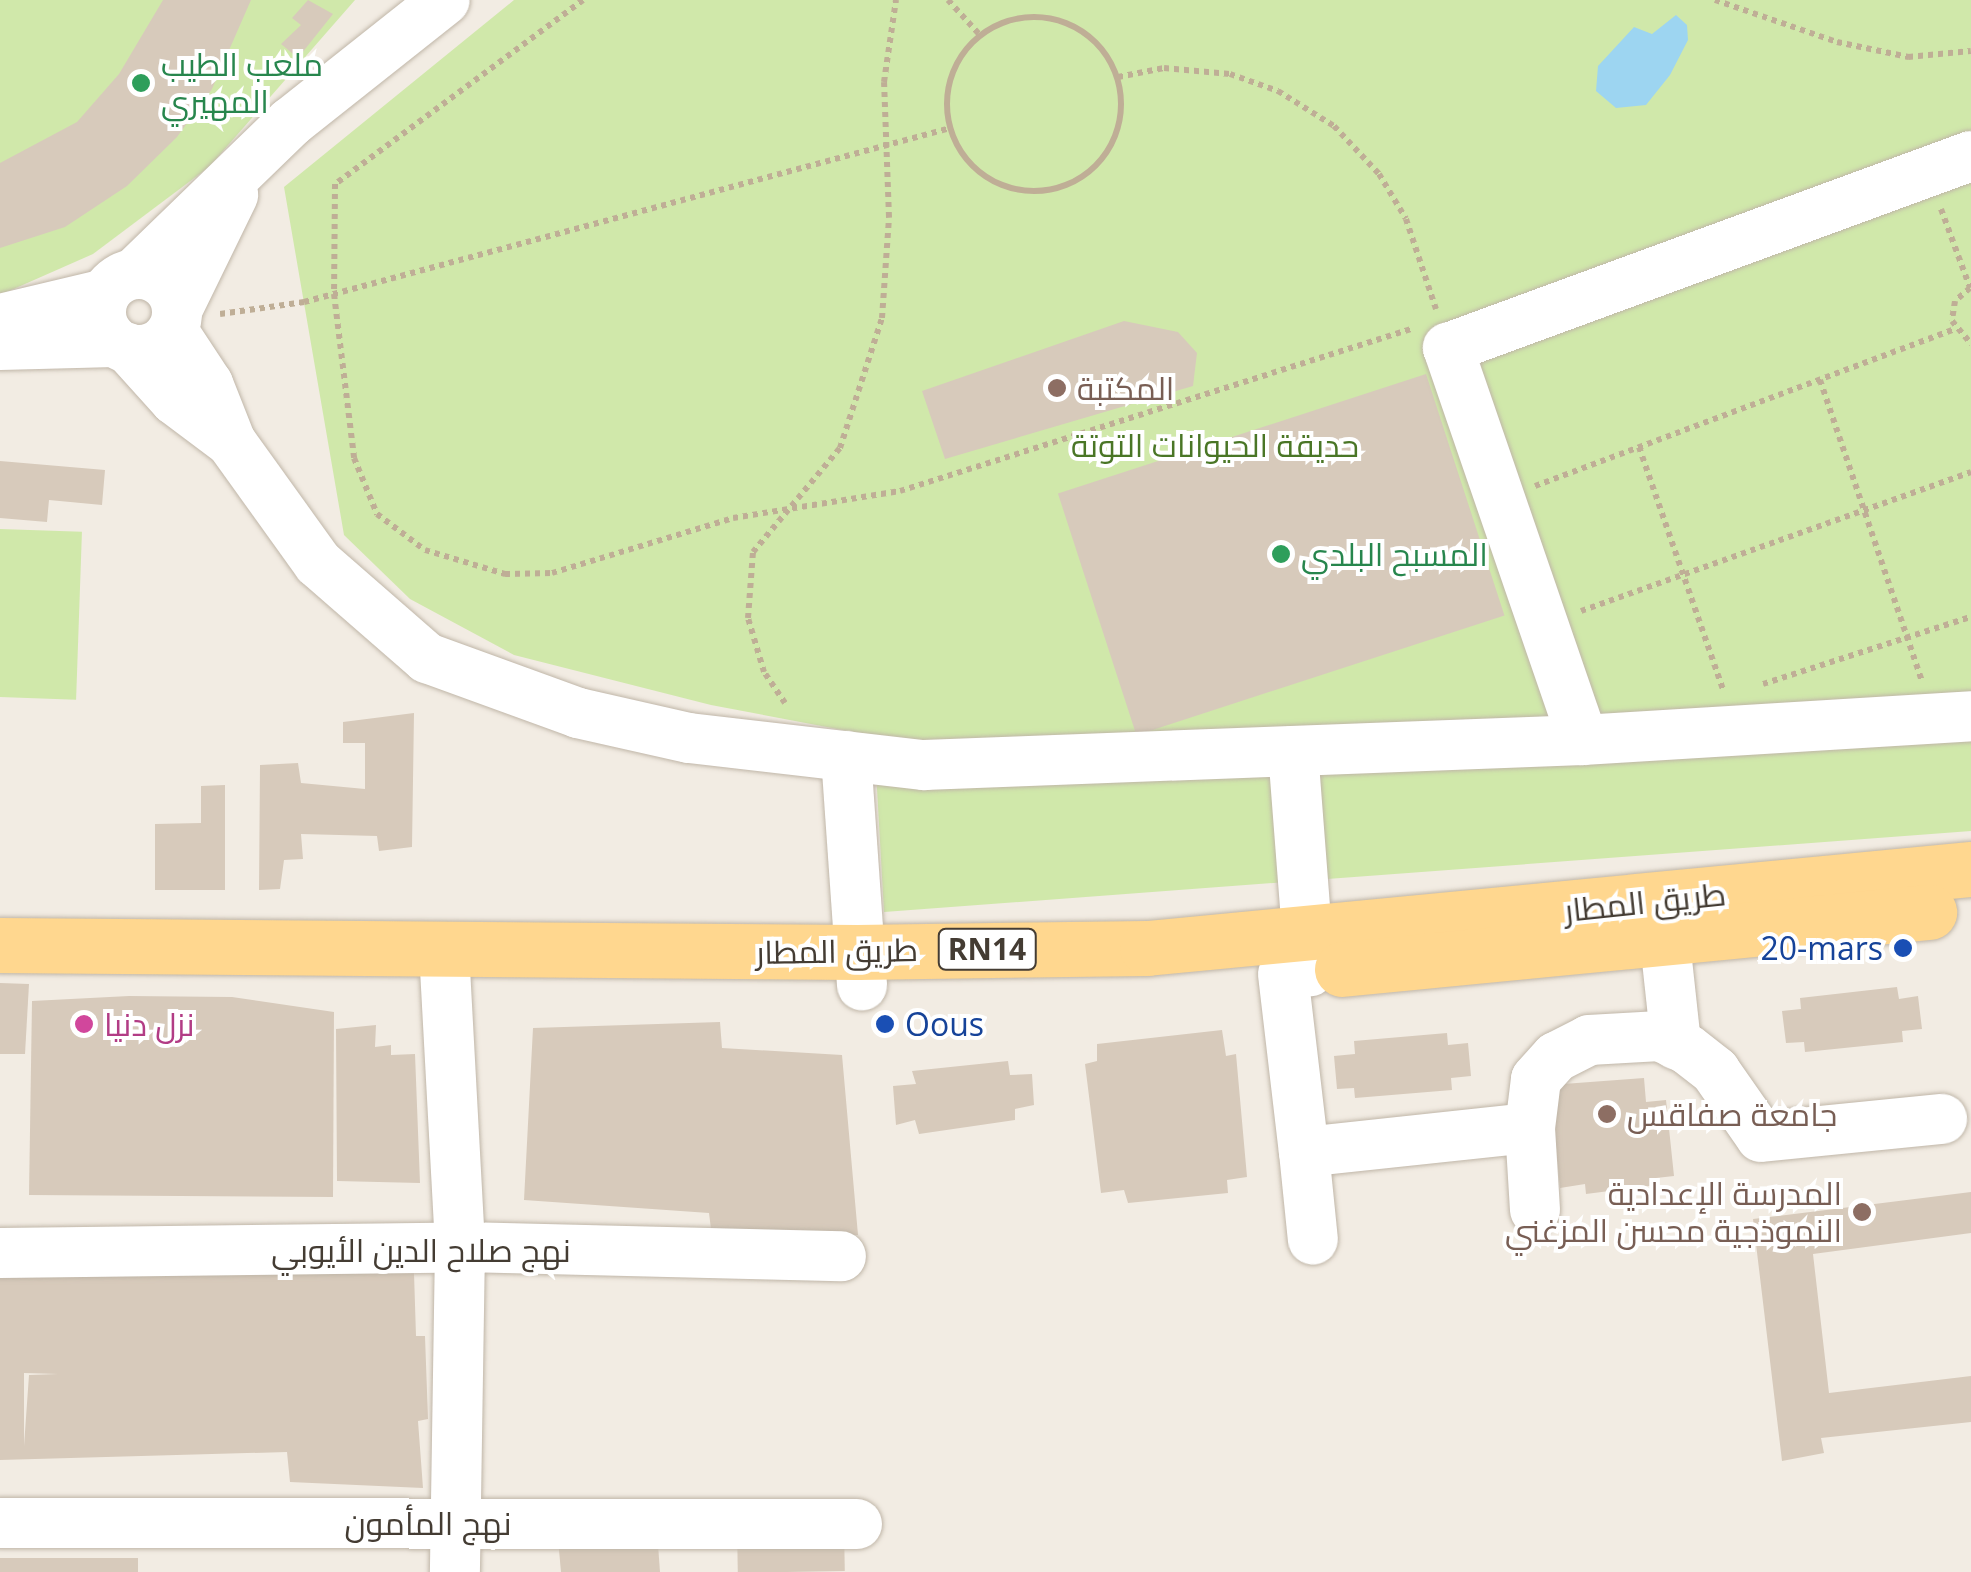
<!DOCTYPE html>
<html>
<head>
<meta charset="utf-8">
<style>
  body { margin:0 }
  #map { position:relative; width:1971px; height:1572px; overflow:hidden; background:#f2ece3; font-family:"Open Sans",Cairo,sans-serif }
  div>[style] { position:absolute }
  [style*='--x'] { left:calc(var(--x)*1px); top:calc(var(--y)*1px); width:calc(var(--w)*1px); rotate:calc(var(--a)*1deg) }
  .green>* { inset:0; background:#d0e8aa; transform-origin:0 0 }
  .water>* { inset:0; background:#9dd5f1 }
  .building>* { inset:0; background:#d7cabb; transform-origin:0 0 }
  .path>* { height:6px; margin-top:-3px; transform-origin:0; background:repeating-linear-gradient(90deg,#bfae96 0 5px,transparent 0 10px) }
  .path>.ring { margin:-3px; padding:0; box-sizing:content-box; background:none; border:6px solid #bfae96; border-radius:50% }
  .roads { filter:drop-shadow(0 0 2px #c0b6a8) drop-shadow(0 0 2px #c0b6a8) }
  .minor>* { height:50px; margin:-25px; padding:0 25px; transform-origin:25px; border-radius:25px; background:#fff }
  .minor>.ring { margin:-25px; padding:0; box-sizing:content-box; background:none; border:50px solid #fff; border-radius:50% }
  .major>* { height:55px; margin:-27.5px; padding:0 27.5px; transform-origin:27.5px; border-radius:27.5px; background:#ffd78f }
  .dots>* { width:28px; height:28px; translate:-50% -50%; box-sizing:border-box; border:5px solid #fff; border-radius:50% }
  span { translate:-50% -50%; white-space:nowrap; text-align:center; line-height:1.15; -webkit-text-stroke:8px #fff; paint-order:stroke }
  .shield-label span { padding:2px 8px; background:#fff; border:2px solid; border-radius:8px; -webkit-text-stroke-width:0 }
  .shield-label { font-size:30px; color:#443c33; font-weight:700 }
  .leisure-label { font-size:32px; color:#27864d }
  .left { translate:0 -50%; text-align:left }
  .education-label { font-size:32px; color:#785e54 }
  .right { translate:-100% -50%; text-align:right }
  .park-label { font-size:32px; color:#4a7626 }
  .street-label { font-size:32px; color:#443c33 }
  .transit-label { font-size:32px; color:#164399 }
  .hotel-label { font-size:32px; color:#b23c85 }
</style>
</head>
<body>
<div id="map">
  <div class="green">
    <i style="clip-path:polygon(0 0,355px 0,209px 167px,93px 254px,0 295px)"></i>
    <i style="clip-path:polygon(514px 0,1971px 0,1971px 831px,884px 912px,874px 736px,711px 705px,514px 655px,410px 599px,344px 535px,284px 187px)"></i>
    <i style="left:0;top:529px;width:82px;height:168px;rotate:2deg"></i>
  </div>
  <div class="water">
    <i style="clip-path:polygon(1676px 15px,1687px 25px,1688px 40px,1670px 75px,1646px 105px,1616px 108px,1596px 91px,1598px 66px,1634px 27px,1652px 34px)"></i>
  </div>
  <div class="building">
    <i style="clip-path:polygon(163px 0,251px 0,212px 89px,177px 137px,127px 186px,65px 227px,0 248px,0 163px,77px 122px,119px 74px)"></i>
    <i style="clip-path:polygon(308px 0,333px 14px,298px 58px,281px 44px,301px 25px,292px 18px)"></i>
    <i style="clip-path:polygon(1124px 321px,1178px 332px,1197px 353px,1193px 386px,945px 459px,922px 391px)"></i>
    <i style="left:1426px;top:374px;width:254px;height:387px;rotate:72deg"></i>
    <i style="clip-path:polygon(0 461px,105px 470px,102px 505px,49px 500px,47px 522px,0 518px)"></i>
    <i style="clip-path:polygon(414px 713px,412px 847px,379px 851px,377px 836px,301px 834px,303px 859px,284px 860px,280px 889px,259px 890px,260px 765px,298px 763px,301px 783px,365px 789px,365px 743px,343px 743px,343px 722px)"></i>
    <i style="clip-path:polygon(225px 785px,225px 890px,155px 890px,155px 824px,201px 823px,201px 786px)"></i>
    <i style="clip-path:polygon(0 983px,29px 984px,25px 1054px,0 1054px)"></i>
    <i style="clip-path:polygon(1897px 987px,1899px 999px,1918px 996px,1922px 1029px,1902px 1031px,1903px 1042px,1805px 1052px,1804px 1042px,1786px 1043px,1782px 1011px,1801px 1009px,1800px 998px)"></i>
    <i style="clip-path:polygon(129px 996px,232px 997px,334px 1012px,333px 1197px,29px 1195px,32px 1001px)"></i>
    <i style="clip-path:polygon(720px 1022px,722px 1048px,842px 1055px,858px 1235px,711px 1229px,709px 1213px,524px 1200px,533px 1028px)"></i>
    <i style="clip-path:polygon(376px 1025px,375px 1047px,391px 1045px,391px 1055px,415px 1054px,420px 1183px,337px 1181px,336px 1029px)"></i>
    <i style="clip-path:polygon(1222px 1030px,1226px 1056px,1236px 1054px,1247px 1177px,1227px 1180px,1228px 1193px,1128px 1203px,1124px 1190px,1101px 1193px,1085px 1064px,1097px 1061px,1097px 1044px)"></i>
    <i style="clip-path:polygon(1447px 1033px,1448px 1045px,1468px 1043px,1471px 1076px,1451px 1078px,1452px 1090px,1355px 1098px,1354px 1088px,1337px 1089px,1334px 1056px,1355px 1054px,1354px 1041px)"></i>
    <i style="clip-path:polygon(1008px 1061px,1010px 1075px,1032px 1074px,1034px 1105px,1015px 1109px,1015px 1120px,919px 1134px,915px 1120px,896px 1125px,893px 1086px,916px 1084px,912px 1071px)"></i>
    <i style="clip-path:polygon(1644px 1078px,1646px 1102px,1666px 1100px,1674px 1176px,1656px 1178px,1656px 1185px,1586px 1194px,1585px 1184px,1560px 1188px,1550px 1085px)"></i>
    <i style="clip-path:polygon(1971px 1192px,1971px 1233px,1813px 1254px,1829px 1393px,1971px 1376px,1971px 1422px,1821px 1438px,1824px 1453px,1782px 1461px,1753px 1219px)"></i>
    <i style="clip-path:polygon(evenodd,285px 1270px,414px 1273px,416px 1336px,425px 1336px,428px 1419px,418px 1421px,423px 1488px,290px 1482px,287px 1452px,0 1460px,0 1278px,285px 1270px,24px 1373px,58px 1374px,29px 1375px,24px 1446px,24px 1373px)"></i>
    <i style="left:844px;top:1526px;width:45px;height:107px;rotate:89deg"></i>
    <i style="clip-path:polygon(657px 1531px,660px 1572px,561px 1572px,558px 1539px)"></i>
    <i style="left:0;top:1558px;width:138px;height:14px"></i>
  </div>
  <div class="path">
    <i style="--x:583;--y:0;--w:309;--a:143.4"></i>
    <i style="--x:335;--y:184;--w:110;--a:90.5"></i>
    <i style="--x:334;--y:294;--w:165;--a:83"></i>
    <i style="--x:354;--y:458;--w:61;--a:67.7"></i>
    <i style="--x:377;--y:514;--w:60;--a:36.9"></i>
    <i style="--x:425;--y:550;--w:84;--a:16.7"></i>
    <i style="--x:505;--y:574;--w:47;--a:-1.2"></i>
    <i style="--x:552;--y:573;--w:189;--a:-16.9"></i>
    <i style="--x:733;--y:518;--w:169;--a:-9.2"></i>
    <i style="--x:900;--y:491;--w:539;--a:-17.59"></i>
    <i style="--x:948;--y:0;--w:47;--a:47.6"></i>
    <i style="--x:1715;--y:0;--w:129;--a:19"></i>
    <i style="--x:1837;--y:42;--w:73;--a:11.9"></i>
    <i style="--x:1908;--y:57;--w:63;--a:-5.4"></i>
    <i class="ring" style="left:947px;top:17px;width:168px;height:168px"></i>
    <i style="--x:1118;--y:77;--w:47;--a:-11.1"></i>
    <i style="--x:1164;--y:68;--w:66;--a:5.2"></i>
    <i style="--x:1230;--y:74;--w:51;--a:19.5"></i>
    <i style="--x:1278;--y:91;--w:66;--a:32"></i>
    <i style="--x:1334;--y:126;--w:66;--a:46.8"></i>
    <i style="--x:1379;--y:174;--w:52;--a:59"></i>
    <i style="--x:1406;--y:219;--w:95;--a:71.6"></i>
    <i style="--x:1941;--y:209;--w:84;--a:69.8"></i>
    <i style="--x:1970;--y:288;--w:20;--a:139"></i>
    <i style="--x:1955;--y:301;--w:20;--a:99"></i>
    <i style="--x:1952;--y:321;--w:30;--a:50"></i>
    <i style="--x:220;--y:314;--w:85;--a:-8.1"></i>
    <i style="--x:304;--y:302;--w:669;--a:-15.07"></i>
    <i style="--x:1820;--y:380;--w:316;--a:71.3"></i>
    <i style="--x:1639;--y:447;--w:257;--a:70.9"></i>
    <i style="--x:1535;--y:486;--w:448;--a:-20.5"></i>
    <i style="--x:1581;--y:611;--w:414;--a:-19.6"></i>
    <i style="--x:1763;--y:684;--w:219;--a:-17.9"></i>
    <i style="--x:785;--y:703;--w:37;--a:-124"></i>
    <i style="--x:764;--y:672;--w:56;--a:-106.5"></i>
    <i style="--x:748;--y:618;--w:66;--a:-85.7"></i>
    <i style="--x:753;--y:552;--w:136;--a:-50.1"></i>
    <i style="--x:840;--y:448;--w:137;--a:-72.1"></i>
    <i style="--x:882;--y:318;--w:101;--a:-86"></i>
    <i style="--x:889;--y:217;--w:135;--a:-92.1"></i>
    <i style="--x:884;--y:82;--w:83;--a:-81.7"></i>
  </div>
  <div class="roads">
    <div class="minor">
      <i style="--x:135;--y:273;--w:217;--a:-44.1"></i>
      <i style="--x:291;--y:122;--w:196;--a:-38.4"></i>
      <i class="ring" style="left:101px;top:274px;width:26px;height:26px"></i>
      <i style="--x:178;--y:308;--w:126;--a:-64"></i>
      <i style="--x:0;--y:319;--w:108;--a:-13.4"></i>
      <i style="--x:173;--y:331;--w:64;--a:56.6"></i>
      <i style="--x:208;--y:384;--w:62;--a:68.4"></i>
      <i style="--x:231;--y:442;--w:149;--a:54.3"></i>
      <i style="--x:318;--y:563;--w:145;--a:41.1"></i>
      <i style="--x:427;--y:658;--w:161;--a:20"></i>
      <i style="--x:578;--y:713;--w:114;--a:12.7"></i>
      <i style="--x:689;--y:738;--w:237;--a:6.6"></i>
      <i style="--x:924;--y:765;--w:659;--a:-2.17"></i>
      <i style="--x:1583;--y:740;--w:389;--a:-3.5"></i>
      <i style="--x:0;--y:345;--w:115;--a:-1.5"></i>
      <i style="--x:128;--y:348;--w:70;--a:47.9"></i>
      <i style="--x:175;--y:400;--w:70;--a:36.9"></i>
      <i style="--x:1583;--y:740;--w:415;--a:-109"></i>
      <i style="--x:1448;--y:348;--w:557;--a:-20.16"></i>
      <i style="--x:1293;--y:751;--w:221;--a:85.6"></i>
      <i style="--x:846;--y:756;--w:230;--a:86"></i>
      <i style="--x:1665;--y:942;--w:103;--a:83.8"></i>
      <i style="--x:444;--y:950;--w:297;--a:86.9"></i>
      <i style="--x:460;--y:1247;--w:325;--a:90.9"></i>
      <i style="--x:1283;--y:974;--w:179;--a:83.3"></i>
      <i style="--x:1304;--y:1152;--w:227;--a:-6.1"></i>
      <i style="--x:1304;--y:1152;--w:88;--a:84.2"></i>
      <i style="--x:1535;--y:1210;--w:82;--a:-93.5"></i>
      <i style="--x:1530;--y:1128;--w:49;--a:-83"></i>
      <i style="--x:1536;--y:1079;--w:30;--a:-48"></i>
      <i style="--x:1556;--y:1057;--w:37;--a:-27"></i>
      <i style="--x:1589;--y:1040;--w:71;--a:-3.2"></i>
      <i style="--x:1660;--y:1036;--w:30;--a:26"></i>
      <i style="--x:1687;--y:1049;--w:36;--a:38"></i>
      <i style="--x:1715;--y:1071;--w:80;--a:55.1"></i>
      <i style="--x:1761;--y:1137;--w:182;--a:-5.7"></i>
      <i style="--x:0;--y:1253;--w:460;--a:-0.7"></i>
      <i style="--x:460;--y:1247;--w:381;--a:1.4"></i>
      <i style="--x:0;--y:1523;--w:857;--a:0.07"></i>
    </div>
    <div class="major">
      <i style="--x:0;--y:945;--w:857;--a:0.47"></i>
      <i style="--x:857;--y:952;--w:290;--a:-0.8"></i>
      <i style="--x:1147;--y:948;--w:828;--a:-5.48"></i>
      <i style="--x:1342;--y:969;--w:590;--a:-5.55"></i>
    </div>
  </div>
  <div class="dots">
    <i style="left:141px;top:83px;background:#2e9e5b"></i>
    <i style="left:1057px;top:388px;background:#8d6e63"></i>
    <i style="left:1281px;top:554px;background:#2e9e5b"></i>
    <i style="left:1903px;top:948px;background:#1a4fb4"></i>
    <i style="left:84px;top:1024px;background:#d1479c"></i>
    <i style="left:885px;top:1024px;background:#1a4fb4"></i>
    <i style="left:1607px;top:1114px;background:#8d6e63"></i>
    <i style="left:1862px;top:1212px;background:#8d6e63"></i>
  </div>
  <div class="shield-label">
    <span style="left:987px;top:949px">RN14</span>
  </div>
  <div class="leisure-label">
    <span class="left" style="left:161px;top:83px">ملعب الطيب<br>المهيري</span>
    <span class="left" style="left:1301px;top:554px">المسبح البلدي</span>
  </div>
  <div class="education-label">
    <span class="left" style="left:1077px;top:388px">المكتبة</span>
    <span class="left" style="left:1627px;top:1114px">جامعة صفاقس</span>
    <span class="right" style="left:1842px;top:1212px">المدرسة الإعدادية<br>النموذجية محسن المزغني</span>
  </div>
  <div class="park-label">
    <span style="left:1215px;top:445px">حديقة الحيوانات التوتة</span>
  </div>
  <div class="street-label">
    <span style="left:1645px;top:902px;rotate:-6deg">طريق المطار</span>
    <span style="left:837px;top:951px;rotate:-1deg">طريق المطار</span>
    <span style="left:421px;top:1250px">نهج صلاح الدين الأيوبي</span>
    <span style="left:428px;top:1523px">نهج المأمون</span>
  </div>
  <div class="transit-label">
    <span class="right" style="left:1883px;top:948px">20-mars</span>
    <span class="left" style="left:905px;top:1024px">Oous</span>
  </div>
  <div class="hotel-label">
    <span class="left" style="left:104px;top:1024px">نزل دنيا</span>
  </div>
</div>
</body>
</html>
